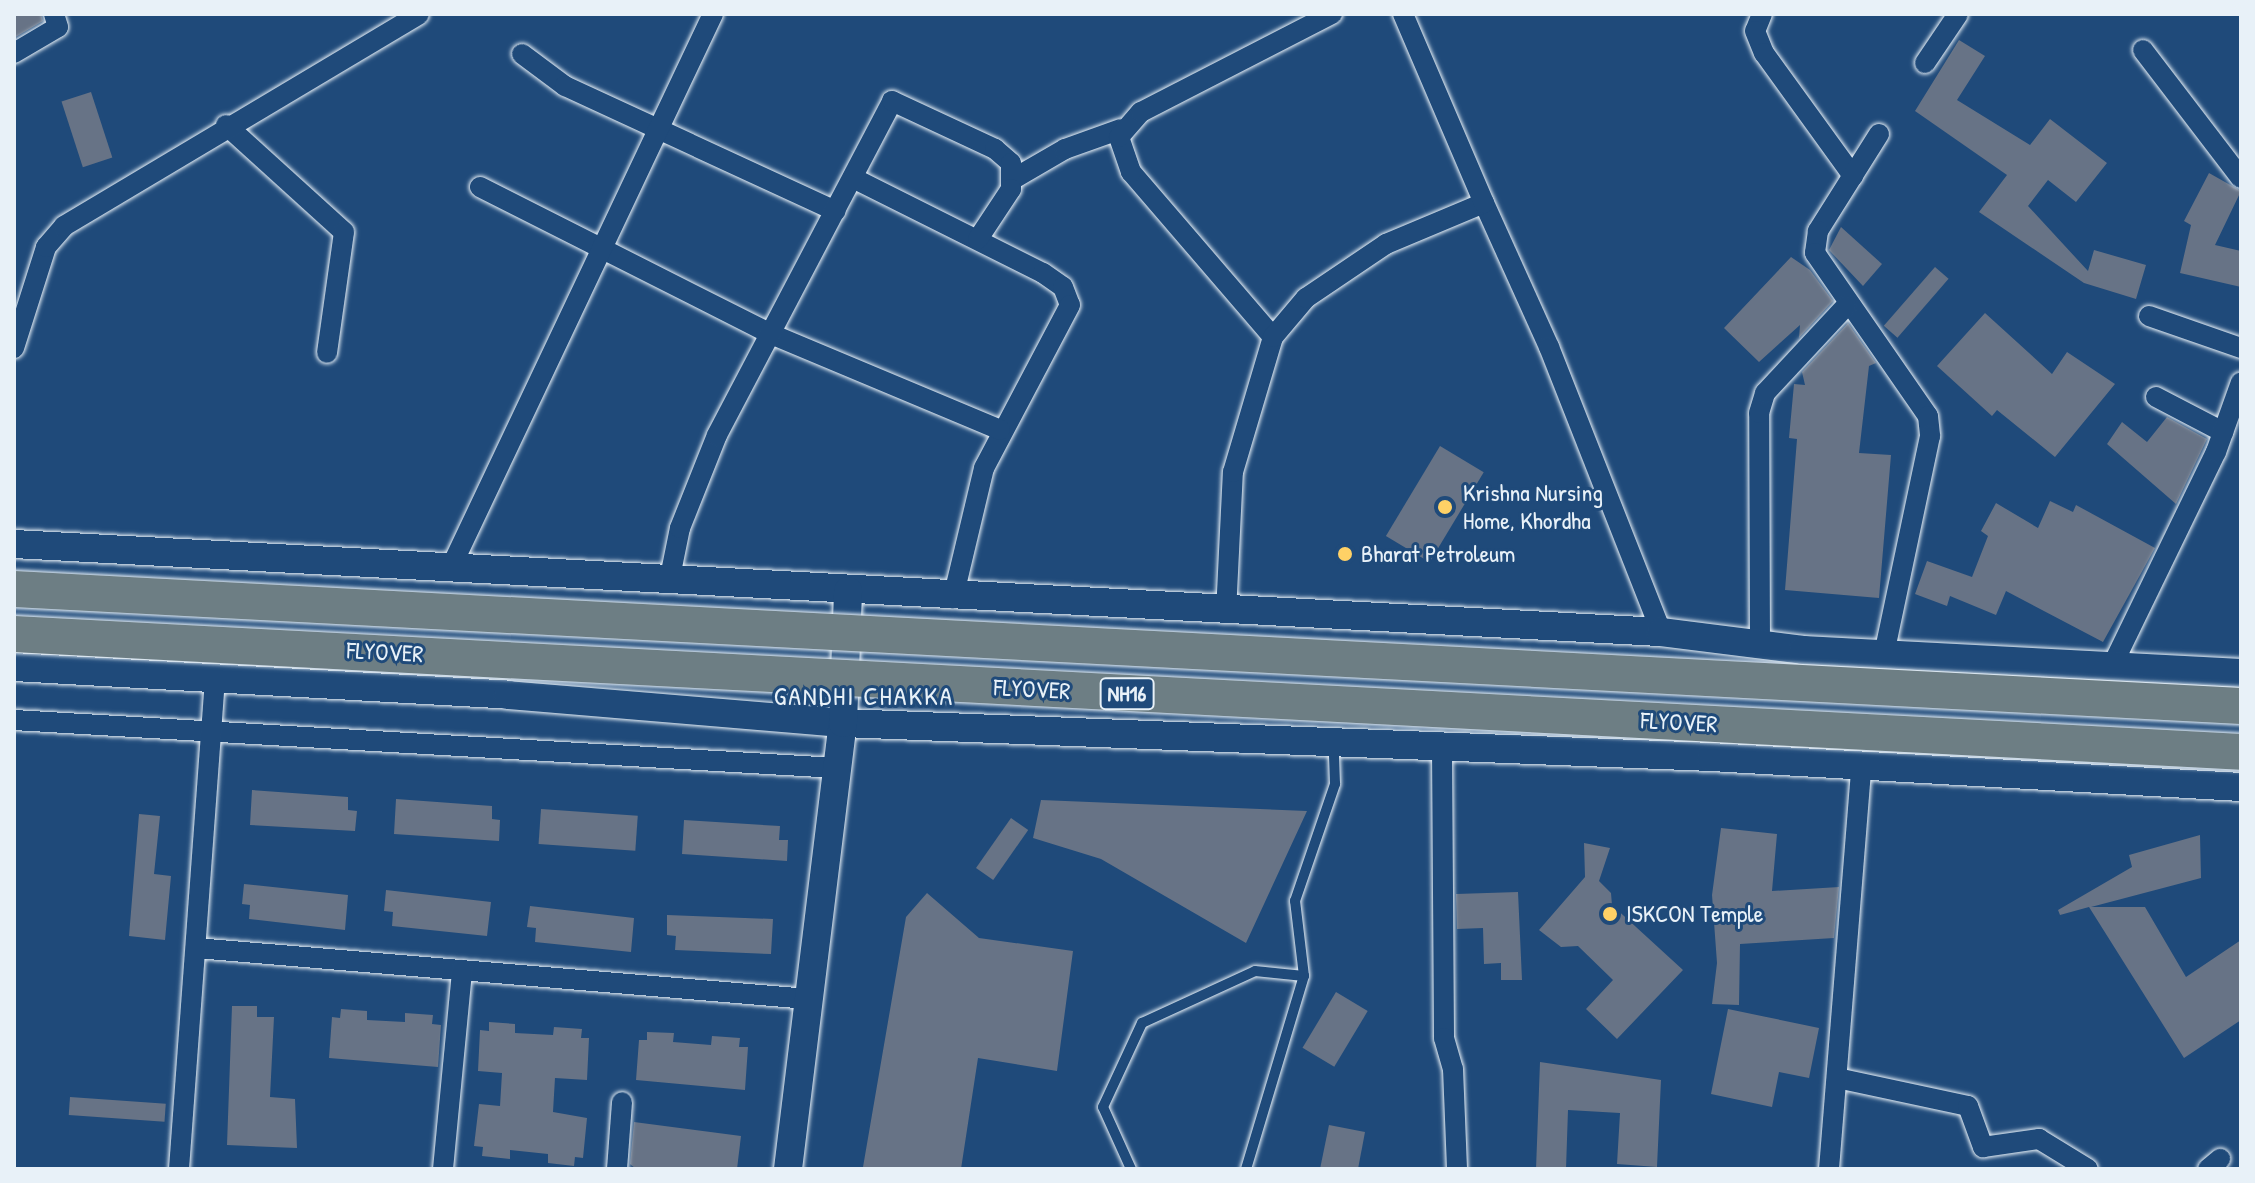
<!DOCTYPE html>
<html>
<head>
<meta charset="utf-8">
<style>
  body { margin:0 }
  #map { position:relative; width:2255px; height:1183px; overflow:hidden; background:#1f4a7a; font-family:"Patrick Hand",sans-serif }
  div>[style] { position:absolute }
  [style*='--x'] { left:calc(var(--x)*1px); top:calc(var(--y)*1px); width:calc(var(--w)*1px); rotate:calc(var(--a)*1deg) }
  .building>* { inset:0; background:#677386; transform-origin:0 0 }
  .roads { filter:drop-shadow(0 0 2px #e8f1f8) drop-shadow(0 0 2px #e8f1f8) }
  .lane>* { height:10px; margin:-5px; padding:0 5px; transform-origin:5px; border-radius:5px; background:#1f4a7a }
  .street>* { height:20px; margin:-10px; padding:0 10px; transform-origin:10px; border-radius:10px; background:#1f4a7a }
  .secondary>* { height:28px; margin:-14px; padding:0 14px; transform-origin:14px; border-radius:14px; background:#1f4a7a }
  .bridges { filter:drop-shadow(0 0 2px #e8f1f8) drop-shadow(0 0 2px #e8f1f8) }
  .highway-bridge>* { height:36px; margin:-18px; padding:0 18px; transform-origin:18px; border-radius:18px; background:#6d7e84 }
  .dots>* { width:22px; height:22px; translate:-50% -50%; box-sizing:border-box; border:4px solid #1f4a7a; border-radius:50% }
  span { translate:-50% -50%; white-space:nowrap; text-align:center; line-height:1.15; -webkit-text-stroke:6px #1f4a7a; paint-order:stroke }
  .shield-label span { padding:2px 6px; background:#1f4a7a; border:2px solid; border-radius:6px; -webkit-text-stroke-width:0 }
  .shield-label { font-size:22px; color:#e8f1f8; font-weight:700 }
  .poi-label { font-size:24px; color:#e8f1f8 }
  .left { translate:0 -50%; text-align:left }
  .street-label { font-size:24px; color:#e8f1f8 }
  .neighbourhood-label { font-size:26px; color:#e8f1f8; letter-spacing:2px }
  .frame { position:absolute; inset:0; border:16px solid #e8f1f8; pointer-events:none }
</style>
</head>
<body>
<div id="map">
  <div class="building">
    <i style="clip-path:polygon(14px 14px,41px 14px,43px 21px,14px 38px)"></i>
    <i style="clip-path:polygon(1959px 40px,1985px 56px,1957px 100px,2030px 145px,2050px 119px,2107px 163px,2076px 202px,2048px 180px,2028px 206px,2088px 271px,2094px 250px,2146px 265px,2136px 299px,2084px 283px,1979px 212px,2007px 175px,1915px 111px)"></i>
    <i style="left:91px;top:92px;width:69px;height:31px;rotate:72deg"></i>
    <i style="clip-path:polygon(2209px 173px,2241px 191px,2215px 245px,2241px 251px,2241px 287px,2180px 273px,2191px 225px,2184px 221px)"></i>
    <i style="clip-path:polygon(1841px 227px,1882px 264px,1863px 286px,1829px 250px)"></i>
    <i style="clip-path:polygon(1791px 257px,1810px 270px,1833px 301px,1799px 338px,1800px 325px,1759px 362px,1724px 328px)"></i>
    <i style="left:1935px;top:267px;width:18px;height:78px;rotate:41deg"></i>
    <i style="clip-path:polygon(1985px 313px,2052px 374px,2067px 352px,2115px 384px,2055px 457px,1997px 410px,1992px 416px,1937px 366px)"></i>
    <i style="clip-path:polygon(1848px 323px,1876px 363px,1869px 366px,1859px 453px,1891px 455px,1879px 598px,1785px 590px,1797px 439px,1789px 438px,1794px 384px,1805px 385px,1802px 372px)"></i>
    <i style="clip-path:polygon(2167px 417px,2207px 439px,2176px 504px,2107px 444px,2122px 422px,2147px 442px)"></i>
    <i style="left:1440px;top:446px;width:51px;height:105px;rotate:31deg"></i>
    <i style="clip-path:polygon(2050px 501px,2073px 512px,2076px 505px,2155px 548px,2103px 642px,2006px 591px,1996px 615px,1950px 596px,1947px 606px,1915px 594px,1927px 561px,1972px 577px,1988px 536px,1981px 531px,1996px 503px,2038px 528px)"></i>
    <i style="clip-path:polygon(252px 790px,348px 797px,348px 810px,357px 811px,355px 831px,250px 825px)"></i>
    <i style="clip-path:polygon(396px 799px,492px 806px,492px 819px,500px 820px,499px 841px,394px 834px)"></i>
    <i style="clip-path:polygon(1041px 800px,1307px 811px,1246px 943px,1101px 859px,1033px 838px)"></i>
    <i style="left:541px;top:809px;width:97px;height:35px;rotate:4deg"></i>
    <i style="clip-path:polygon(139px 814px,160px 816px,154px 874px,171px 876px,165px 940px,129px 936px)"></i>
    <i style="left:1011px;top:818px;width:21px;height:61px;rotate:35deg"></i>
    <i style="clip-path:polygon(684px 820px,780px 826px,779px 840px,788px 840px,787px 861px,682px 854px)"></i>
    <i style="clip-path:polygon(1721px 828px,1777px 834px,1772px 891px,1839px 887px,1834px 938px,1740px 944px,1739px 1005px,1712px 1004px,1717px 963px,1712px 895px)"></i>
    <i style="clip-path:polygon(2200px 835px,2201px 878px,2091px 907px,2145px 907px,2186px 977px,2241px 940px,2241px 1020px,2184px 1058px,2089px 907px,2060px 915px,2058px 910px,2132px 867px,2129px 855px)"></i>
    <i style="clip-path:polygon(1584px 843px,1610px 848px,1599px 881px,1611px 893px,1612px 905px,1683px 970px,1617px 1039px,1586px 1009px,1613px 980px,1578px 946px,1561px 947px,1539px 930px,1585px 877px)"></i>
    <i style="clip-path:polygon(244px 884px,348px 895px,345px 930px,249px 919px,250px 905px,242px 904px)"></i>
    <i style="clip-path:polygon(386px 890px,491px 902px,487px 936px,392px 926px,393px 912px,384px 911px)"></i>
    <i style="clip-path:polygon(1518px 892px,1522px 980px,1501px 980px,1501px 963px,1484px 964px,1483px 928px,1457px 929px,1456px 894px)"></i>
    <i style="clip-path:polygon(927px 893px,979px 938px,1073px 951px,1057px 1071px,978px 1058px,961px 1169px,863px 1167px,906px 917px)"></i>
    <i style="clip-path:polygon(530px 906px,634px 918px,631px 952px,535px 942px,536px 928px,527px 927px)"></i>
    <i style="clip-path:polygon(667px 915px,773px 919px,771px 954px,675px 950px,676px 936px,667px 935px)"></i>
    <i style="left:1336px;top:992px;width:37px;height:65px;rotate:31deg"></i>
    <i style="clip-path:polygon(232px 1006px,257px 1006px,257px 1017px,274px 1017px,270px 1097px,295px 1099px,297px 1148px,227px 1145px)"></i>
    <i style="clip-path:polygon(341px 1009px,367px 1011px,367px 1020px,405px 1022px,405px 1013px,433px 1015px,432px 1024px,441px 1025px,438px 1067px,329px 1058px,332px 1017px,340px 1018px)"></i>
    <i style="clip-path:polygon(1728px 1009px,1819px 1028px,1809px 1078px,1779px 1072px,1772px 1107px,1711px 1094px)"></i>
    <i style="clip-path:polygon(489px 1022px,515px 1024px,515px 1033px,553px 1035px,554px 1027px,582px 1029px,581px 1038px,589px 1038px,587px 1080px,555px 1078px,553px 1112px,587px 1118px,583px 1158px,575px 1157px,574px 1166px,548px 1163px,548px 1154px,510px 1150px,510px 1159px,482px 1156px,483px 1147px,474px 1146px,479px 1104px,500px 1106px,502px 1073px,478px 1071px,480px 1030px,489px 1031px)"></i>
    <i style="clip-path:polygon(647px 1032px,674px 1033px,673px 1042px,711px 1045px,712px 1036px,740px 1038px,739px 1047px,748px 1047px,745px 1090px,636px 1080px,639px 1040px,647px 1040px)"></i>
    <i style="clip-path:polygon(1540px 1062px,1661px 1080px,1657px 1167px,1617px 1164px,1620px 1113px,1568px 1110px,1566px 1169px,1536px 1169px)"></i>
    <i style="left:70px;top:1097px;width:96px;height:18px;rotate:4deg"></i>
    <i style="clip-path:polygon(634px 1122px,741px 1136px,737px 1169px,636px 1169px,630px 1164px)"></i>
    <i style="clip-path:polygon(1329px 1125px,1365px 1132px,1358px 1169px,1320px 1169px)"></i>
  </div>
  <div class="roads">
    <div class="lane">
      <i style="--x:1131;--y:1169;--w:68;--a:-114.3"></i>
      <i style="--x:1103;--y:1107;--w:93;--a:-65.1"></i>
      <i style="--x:1142;--y:1023;--w:124;--a:-24.7"></i>
      <i style="--x:1255;--y:971;--w:49;--a:5.8"></i>
      <i style="--x:1246;--y:1169;--w:202;--a:-73.3"></i>
      <i style="--x:1304;--y:976;--w:76;--a:-96.8"></i>
      <i style="--x:1295;--y:901;--w:124;--a:-71.1"></i>
      <i style="--x:1335;--y:784;--w:38;--a:-92"></i>
    </div>
    <div class="street">
      <i style="--x:1762;--y:14;--w:18;--a:112"></i>
      <i style="--x:1755;--y:31;--w:24;--a:68"></i>
      <i style="--x:1764;--y:53;--w:152;--a:54.1"></i>
      <i style="--x:2143;--y:50;--w:161;--a:52.6"></i>
      <i style="--x:14;--y:53;--w:51;--a:-30.6"></i>
      <i style="--x:58;--y:27;--w:14;--a:-107"></i>
      <i style="--x:522;--y:54;--w:54;--a:36.7"></i>
      <i style="--x:565;--y:86;--w:298;--a:24.8"></i>
      <i style="--x:1925;--y:63;--w:59;--a:-56"></i>
      <i style="--x:226;--y:125;--w:159;--a:42.2"></i>
      <i style="--x:344;--y:232;--w:122;--a:98"></i>
      <i style="--x:1879;--y:134;--w:115;--a:122.2"></i>
      <i style="--x:1818;--y:231;--w:22;--a:98"></i>
      <i style="--x:1815;--y:253;--w:198;--a:55.3"></i>
      <i style="--x:1928;--y:416;--w:20;--a:84"></i>
      <i style="--x:1930;--y:436;--w:223;--a:101.9"></i>
      <i style="--x:853;--y:178;--w:212;--a:26.6"></i>
      <i style="--x:1043;--y:273;--w:24;--a:35"></i>
      <i style="--x:1063;--y:287;--w:19;--a:69"></i>
      <i style="--x:1070;--y:305;--w:184;--a:117.8"></i>
      <i style="--x:984;--y:468;--w:134;--a:103.4"></i>
      <i style="--x:1015;--y:178;--w:58;--a:-30.1"></i>
      <i style="--x:1065;--y:149;--w:59;--a:-19.7"></i>
      <i style="--x:480;--y:187;--w:326;--a:26.8"></i>
      <i style="--x:771;--y:334;--w:248;--a:22.7"></i>
      <i style="--x:1484;--y:203;--w:158;--a:65.7"></i>
      <i style="--x:1549;--y:347;--w:306;--a:68.5"></i>
      <i style="--x:2149;--y:316;--w:97;--a:19.2"></i>
      <i style="--x:1273;--y:337;--w:218;--a:-130.7"></i>
      <i style="--x:1131;--y:172;--w:37;--a:-109"></i>
      <i style="--x:1119;--y:137;--w:33;--a:-49"></i>
      <i style="--x:1141;--y:112;--w:215;--a:-27.2"></i>
      <i style="--x:14;--y:348;--w:106;--a:-72.4"></i>
      <i style="--x:46;--y:247;--w:28;--a:-49"></i>
      <i style="--x:64;--y:226;--w:413;--a:-30.8"></i>
      <i style="--x:2156;--y:397;--w:76;--a:27.6"></i>
      <i style="--x:453;--y:563;--w:607;--a:-64.66"></i>
      <i style="--x:670;--y:577;--w:50;--a:-78.5"></i>
      <i style="--x:680;--y:528;--w:100;--a:-68.3"></i>
      <i style="--x:717;--y:435;--w:377;--a:-62.3"></i>
      <i style="--x:892;--y:101;--w:114;--a:25"></i>
      <i style="--x:995;--y:149;--w:21;--a:41"></i>
      <i style="--x:1011;--y:163;--w:26;--a:90"></i>
      <i style="--x:1011;--y:189;--w:60;--a:123.4"></i>
      <i style="--x:1226;--y:613;--w:141;--a:-87.2"></i>
      <i style="--x:1233;--y:472;--w:141;--a:-73.5"></i>
      <i style="--x:1273;--y:337;--w:51;--a:-49.8"></i>
      <i style="--x:1306;--y:298;--w:97;--a:-34"></i>
      <i style="--x:1386;--y:244;--w:106;--a:-22.7"></i>
      <i style="--x:1484;--y:203;--w:206;--a:-113.2"></i>
      <i style="--x:1760;--y:647;--w:234;--a:-90.2"></i>
      <i style="--x:1759;--y:413;--w:21;--a:-73"></i>
      <i style="--x:1765;--y:393;--w:119;--a:-47"></i>
      <i style="--x:2112;--y:666;--w:238;--a:-64.1"></i>
      <i style="--x:2216;--y:452;--w:74;--a:-70.3"></i>
      <i style="--x:14;--y:720;--w:824;--a:3.34"></i>
      <i style="--x:1442;--y:749;--w:289;--a:89.6"></i>
      <i style="--x:1444;--y:1038;--w:32;--a:74"></i>
      <i style="--x:1453;--y:1069;--w:100;--a:87.7"></i>
      <i style="--x:196;--y:948;--w:614;--a:4.76"></i>
      <i style="--x:1837;--y:1078;--w:134;--a:12.1"></i>
      <i style="--x:1968;--y:1106;--w:44;--a:69.9"></i>
      <i style="--x:1983;--y:1147;--w:57;--a:-8.1"></i>
      <i style="--x:2039;--y:1139;--w:57;--a:31.5"></i>
      <i style="--x:179;--y:1169;--w:491;--a:-85.8"></i>
      <i style="--x:443;--y:1169;--w:200;--a:-84.5"></i>
      <i style="--x:617;--y:1169;--w:67;--a:-85.7"></i>
      <i style="--x:1829;--y:1169;--w:400;--a:-85.4"></i>
      <i style="--x:2208;--y:1169;--w:16;--a:-40"></i>
    </div>
    <div class="secondary">
      <i style="--x:14;--y:544;--w:1649;--a:3.06"></i>
      <i style="--x:1661;--y:632;--w:143;--a:7.2"></i>
      <i style="--x:1803;--y:650;--w:439;--a:3"></i>
      <i style="--x:14;--y:667;--w:495;--a:3.2"></i>
      <i style="--x:508;--y:695;--w:336;--a:4.8"></i>
      <i style="--x:843;--y:723;--w:869;--a:2.24"></i>
      <i style="--x:1711;--y:757;--w:531;--a:3.24"></i>
      <i style="--x:788;--y:1169;--w:449;--a:-83"></i>
      <i style="--x:843;--y:723;--w:132;--a:-87.8"></i>
    </div>
  </div>
  <div class="bridges">
    <div class="highway-bridge">
      <i style="--x:14;--y:589;--w:2230;--a:3.01"></i>
      <i style="--x:14;--y:634;--w:2230;--a:3.03"></i>
    </div>
  </div>
  <div class="dots">
    <i style="left:1445px;top:507px;background:#ffd166"></i>
    <i style="left:1345px;top:554px;background:#ffd166"></i>
    <i style="left:1610px;top:914px;background:#ffd166"></i>
  </div>
  <div class="shield-label">
    <span style="left:1127px;top:694px">NH16</span>
  </div>
  <div class="poi-label">
    <span class="left" style="left:1463px;top:507px">Krishna Nursing<br>Home, Khordha</span>
    <span class="left" style="left:1361px;top:554px">Bharat Petroleum</span>
    <span class="left" style="left:1626px;top:914px">ISKCON Temple</span>
  </div>
  <div class="street-label">
    <span style="left:385px;top:652px;rotate:3deg">FLYOVER</span>
    <span style="left:1032px;top:689px;rotate:3deg">FLYOVER</span>
    <span style="left:1679px;top:722px;rotate:3deg">FLYOVER</span>
  </div>
  <div class="neighbourhood-label">
    <span style="left:864px;top:696px">GANDHI CHAKKA</span>
  </div>
  <div class="frame"></div>
</div>
</body>
</html>
